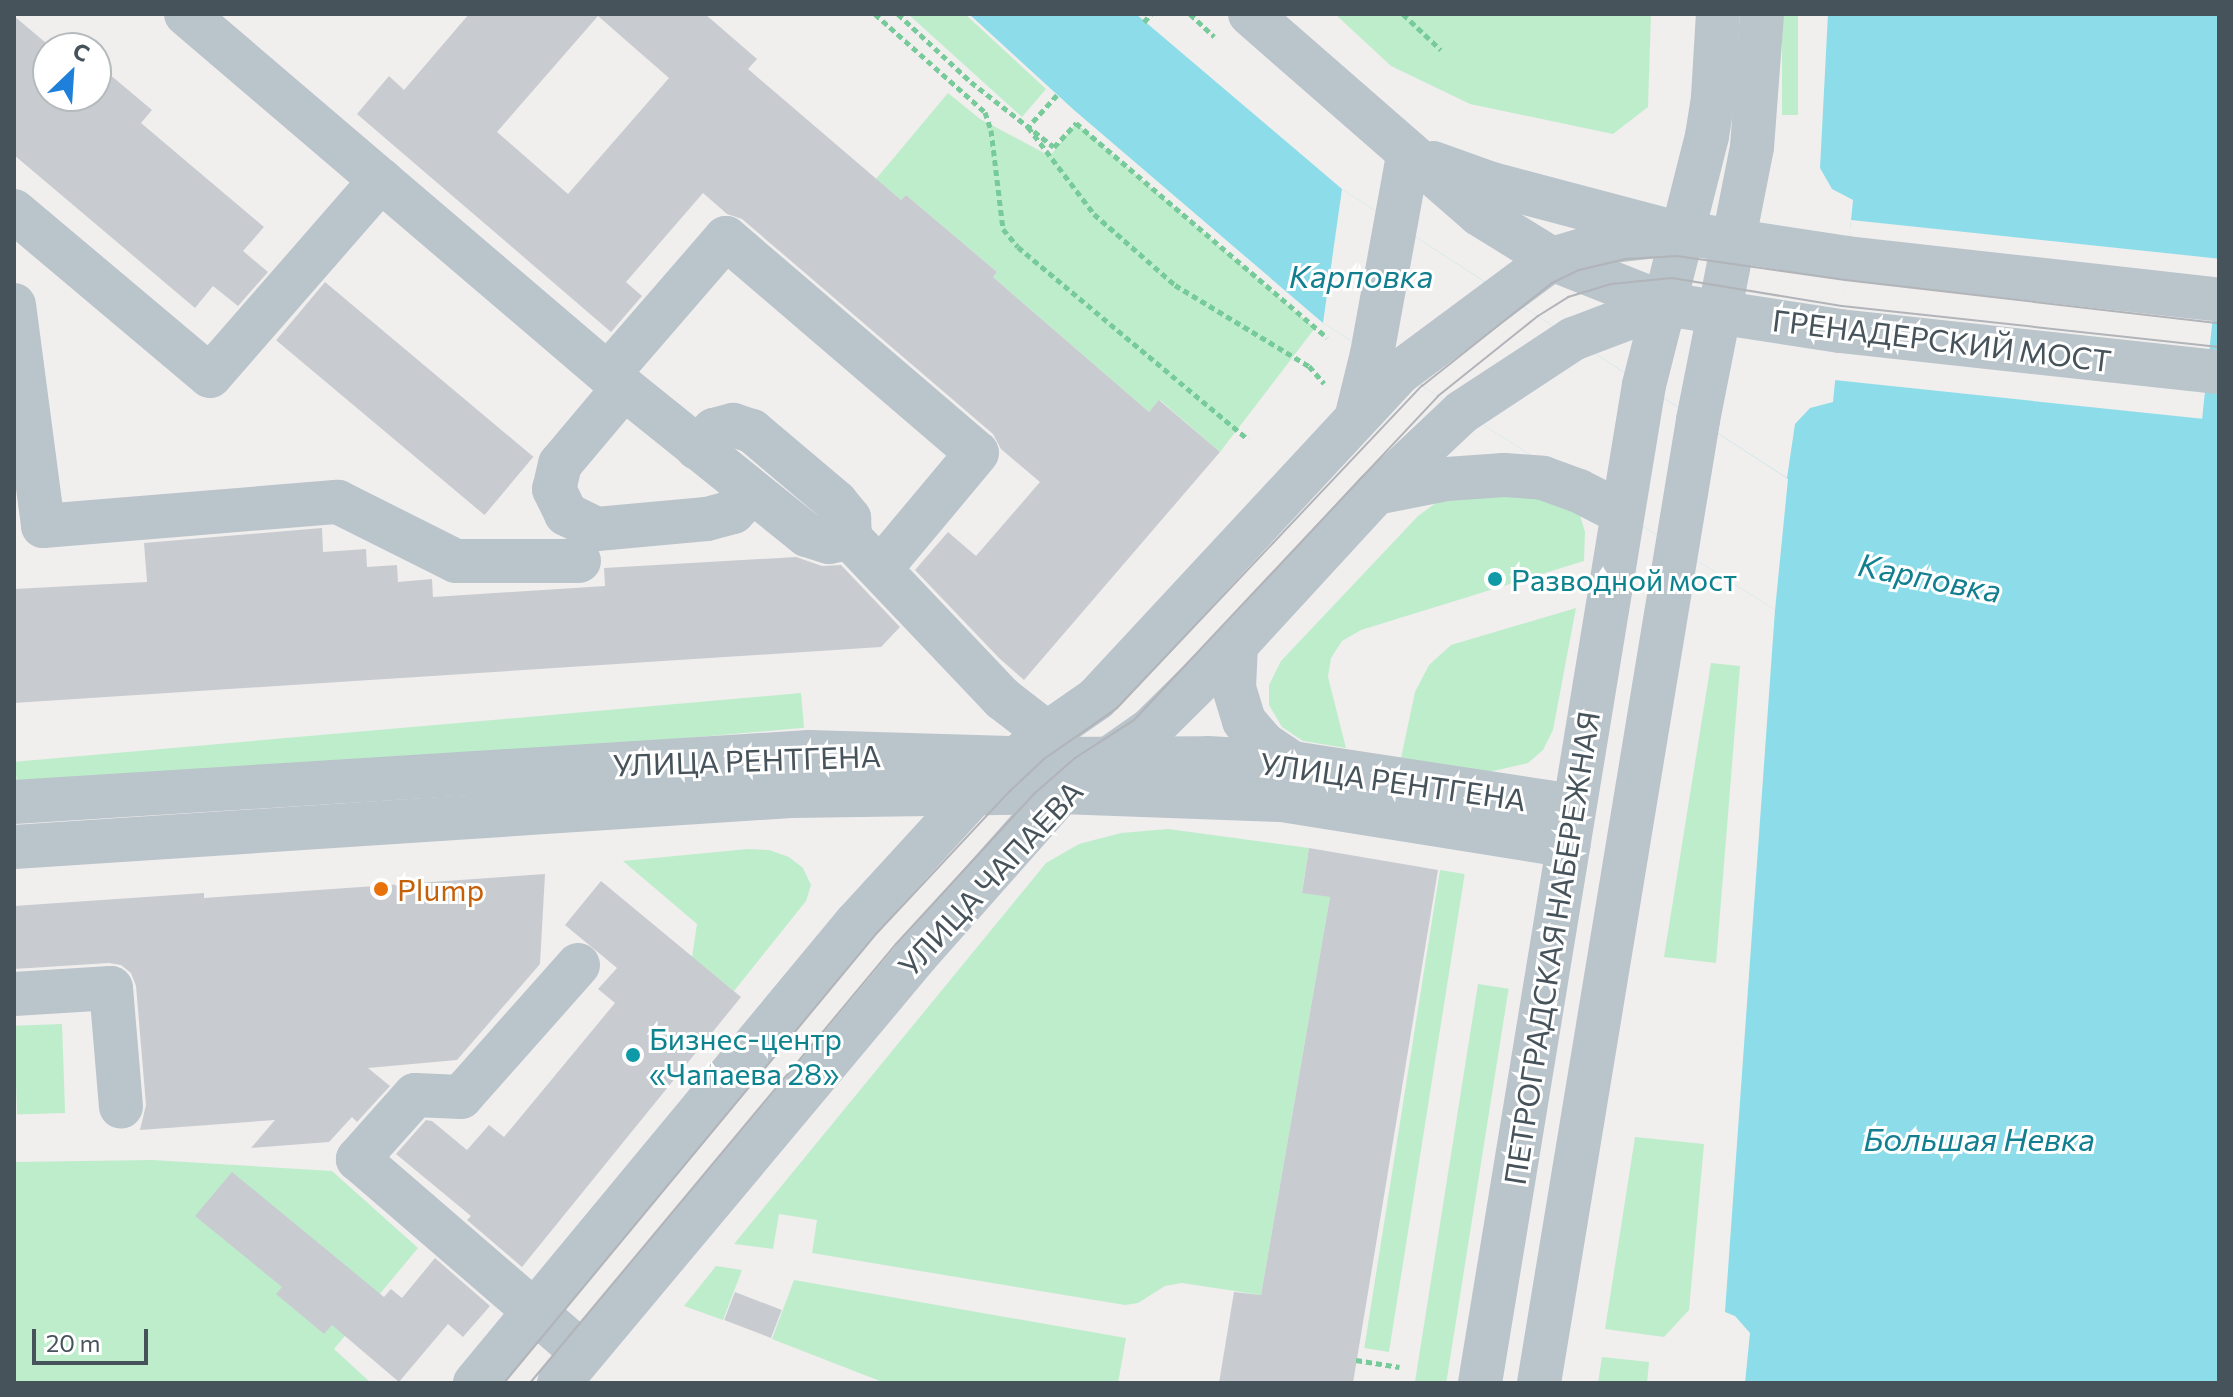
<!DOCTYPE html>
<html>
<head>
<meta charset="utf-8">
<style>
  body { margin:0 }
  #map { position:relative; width:2233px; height:1397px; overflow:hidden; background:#f1eeee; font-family:Commissioner,sans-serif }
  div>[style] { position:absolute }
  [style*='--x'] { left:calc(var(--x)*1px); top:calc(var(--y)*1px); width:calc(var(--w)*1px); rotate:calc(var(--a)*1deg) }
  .green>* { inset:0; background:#beedcc; transform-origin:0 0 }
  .water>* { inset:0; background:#8cdde9 }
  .pier>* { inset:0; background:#f1eeee; transform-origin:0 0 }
  .building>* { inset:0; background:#c8ccd1; transform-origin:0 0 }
  .path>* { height:5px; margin-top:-2.5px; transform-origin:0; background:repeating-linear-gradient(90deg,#77ca9a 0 6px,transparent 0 10px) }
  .minor>* { height:44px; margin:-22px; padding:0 22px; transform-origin:22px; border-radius:22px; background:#bac4cb }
  .tram>* { height:2px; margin:-1px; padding:0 1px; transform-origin:1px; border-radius:1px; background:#b1b4b8 }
  .dots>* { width:22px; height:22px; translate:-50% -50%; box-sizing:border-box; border:4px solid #fff; border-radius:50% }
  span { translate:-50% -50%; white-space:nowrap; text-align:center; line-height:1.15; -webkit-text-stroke:6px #fff; paint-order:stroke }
  .street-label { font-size:30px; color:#47535b }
  .culture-label { font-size:30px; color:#0d838f }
  .left { translate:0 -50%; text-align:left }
  .food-label { font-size:30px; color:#c56008 }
  .water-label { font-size:32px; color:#117f8f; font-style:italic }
  .frame { position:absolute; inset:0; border:16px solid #47535b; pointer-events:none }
  .north { position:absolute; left:32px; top:32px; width:80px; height:80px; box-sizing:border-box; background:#fff; border:2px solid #b5babd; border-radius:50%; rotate:25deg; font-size:22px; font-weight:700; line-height:32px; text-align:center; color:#47535b }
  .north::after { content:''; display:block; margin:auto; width:28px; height:36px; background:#1e80db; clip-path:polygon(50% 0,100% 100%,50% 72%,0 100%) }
  .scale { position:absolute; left:32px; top:1329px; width:116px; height:36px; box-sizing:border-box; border:4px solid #47535b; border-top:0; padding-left:10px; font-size:24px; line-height:28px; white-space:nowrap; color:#47535b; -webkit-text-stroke:6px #fff; paint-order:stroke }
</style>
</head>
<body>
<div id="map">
  <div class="green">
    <i style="clip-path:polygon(908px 14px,965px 14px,1046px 89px,1022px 117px)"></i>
    <i style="clip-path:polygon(1335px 14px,1651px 14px,1648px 107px,1613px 134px,1470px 104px,1391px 66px)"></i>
    <i style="left:1782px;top:14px;width:16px;height:101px"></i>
    <i style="clip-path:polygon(948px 93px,980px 119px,1050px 156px,1076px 123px,1315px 328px,1220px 452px,1160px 400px,1149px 412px,993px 277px,997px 272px,906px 195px,901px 200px,876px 179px)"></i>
    <i style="clip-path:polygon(1534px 489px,1579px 512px,1585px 532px,1584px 561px,1361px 630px,1342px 641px,1331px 658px,1328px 677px,1346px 748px,1303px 741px,1282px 727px,1269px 705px,1269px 685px,1281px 661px,1418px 516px,1440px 500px)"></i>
    <i style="clip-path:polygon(1576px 608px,1553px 730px,1543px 750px,1528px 763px,1489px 772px,1401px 758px,1415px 692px,1429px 665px,1451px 645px)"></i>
    <i style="clip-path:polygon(1711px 663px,1740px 666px,1716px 963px,1664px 957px)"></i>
    <i style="left:801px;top:693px;width:35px;height:789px;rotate:85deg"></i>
    <i style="clip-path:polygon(1168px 829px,1309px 848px,1302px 892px,1330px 897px,1261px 1295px,1182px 1283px,1165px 1286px,1138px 1303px,1125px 1305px,812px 1253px,817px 1220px,779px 1214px,773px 1249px,734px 1244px,1046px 863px,1079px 844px,1121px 833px)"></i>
    <i style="clip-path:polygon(748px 849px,769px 850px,789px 857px,803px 868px,811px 885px,806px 901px,734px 991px,692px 957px,697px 924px,623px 861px)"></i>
    <i style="left:1440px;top:870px;width:25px;height:484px;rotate:9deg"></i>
    <i style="left:1478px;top:984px;width:31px;height:404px;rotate:9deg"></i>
    <i style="left:62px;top:1024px;width:89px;height:48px;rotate:88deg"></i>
    <i style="clip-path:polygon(1635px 1137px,1704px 1144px,1689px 1310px,1664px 1337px,1605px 1329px)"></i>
    <i style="clip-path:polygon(152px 1160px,332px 1171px,418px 1248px,334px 1349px,371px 1383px,14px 1383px,14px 1162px)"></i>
    <i style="clip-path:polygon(716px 1266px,742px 1270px,723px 1320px,684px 1306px)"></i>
    <i style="clip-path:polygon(794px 1280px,1126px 1338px,1118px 1383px,885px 1383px,772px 1339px)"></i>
    <i style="clip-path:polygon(1602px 1357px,1649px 1362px,1647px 1383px,1598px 1383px)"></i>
  </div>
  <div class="water">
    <i style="clip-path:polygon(969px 14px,1136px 14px,1342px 189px,1787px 478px,1795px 424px,1810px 408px,1833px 402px,1853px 200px,1832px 189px,1820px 168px,1828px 14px,2219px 14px,2219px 1383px,1745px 1383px,1750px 1333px,1735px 1316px,1725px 1312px,1775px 610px,1323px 323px,1074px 110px)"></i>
  </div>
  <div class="pier">
    <i style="clip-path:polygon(1342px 189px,1788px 479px,1775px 610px,1323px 323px)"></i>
    <i style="left:1851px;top:220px;width:370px;height:161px;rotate:6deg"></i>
  </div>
  <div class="building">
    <i style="clip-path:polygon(evenodd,469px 14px,705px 14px,757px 59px,748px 69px,901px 200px,906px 195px,997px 272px,993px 277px,1149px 412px,1159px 400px,1220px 452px,1024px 680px,999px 658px,915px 570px,948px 532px,976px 556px,1040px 482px,1001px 449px,993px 434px,742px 219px,727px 214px,703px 193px,626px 282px,642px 296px,611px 332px,357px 114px,389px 76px,404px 90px,469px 14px,598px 16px,669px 78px,568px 194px,497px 132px,598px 16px)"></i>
    <i style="clip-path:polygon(14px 16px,52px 48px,48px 48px,48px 96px,96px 96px,96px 63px,152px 110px,141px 123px,264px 227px,243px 251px,268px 272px,238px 306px,213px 286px,195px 308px,14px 155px)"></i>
    <i style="left:325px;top:282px;width:272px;height:76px;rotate:40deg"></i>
    <i style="clip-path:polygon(322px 528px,323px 552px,366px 549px,367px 567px,397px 565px,398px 582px,432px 579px,433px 597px,605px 586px,604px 568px,796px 557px,822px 566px,841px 565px,900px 627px,881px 647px,14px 703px,14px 589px,147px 582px,144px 543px)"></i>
    <i style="clip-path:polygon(1309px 848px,1438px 870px,1353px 1383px,1219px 1383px,1234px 1292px,1261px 1295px,1330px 897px,1302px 893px)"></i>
    <i style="clip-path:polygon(545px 874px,540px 964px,457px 1060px,368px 1068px,390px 1086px,357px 1122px,352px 1117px,329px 1142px,251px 1148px,275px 1120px,140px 1130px,146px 1105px,136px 986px,131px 973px,121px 965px,109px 963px,14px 969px,14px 906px,204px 893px,204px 898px)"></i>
    <i style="clip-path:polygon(601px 881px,741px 997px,522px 1267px,467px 1220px,471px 1216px,396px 1154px,426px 1120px,432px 1121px,467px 1150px,489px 1125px,504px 1137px,615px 1003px,598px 989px,617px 968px,565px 925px)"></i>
    <i style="clip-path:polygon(232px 1172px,384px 1297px,391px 1289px,402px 1298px,435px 1258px,490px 1306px,463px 1337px,448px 1324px,399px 1382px,332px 1325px,324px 1334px,276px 1294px,282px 1287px,195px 1216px)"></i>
    <i style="left:735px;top:1292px;width:50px;height:30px;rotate:21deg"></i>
  </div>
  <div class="path">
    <i style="--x:875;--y:14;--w:147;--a:41.7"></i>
    <i style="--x:985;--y:112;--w:19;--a:72"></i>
    <i style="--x:991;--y:130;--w:100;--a:83.1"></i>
    <i style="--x:1003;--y:229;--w:23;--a:50"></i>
    <i style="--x:1018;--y:247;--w:300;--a:39.9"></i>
    <i style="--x:898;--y:14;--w:100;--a:43"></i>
    <i style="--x:971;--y:82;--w:105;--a:38.1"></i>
    <i style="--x:1054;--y:147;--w:33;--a:-47"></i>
    <i style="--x:1076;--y:123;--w:330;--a:40.5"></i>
    <i style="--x:1190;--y:14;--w:33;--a:43"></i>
    <i style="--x:1403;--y:14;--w:52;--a:43.5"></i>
    <i style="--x:1144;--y:22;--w:11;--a:-49"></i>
    <i style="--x:1057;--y:95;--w:43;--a:132.2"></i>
    <i style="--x:1028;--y:127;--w:109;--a:52.8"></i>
    <i style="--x:1094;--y:214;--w:108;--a:41.2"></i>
    <i style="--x:1175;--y:285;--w:157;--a:31.2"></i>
    <i style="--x:1309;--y:366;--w:23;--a:49"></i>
    <i style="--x:1356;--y:1360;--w:44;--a:9.2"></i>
  </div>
  <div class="minor">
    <i style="--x:186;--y:14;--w:576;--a:40.49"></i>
    <i style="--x:624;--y:388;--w:235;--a:38.8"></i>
    <i style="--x:807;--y:535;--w:23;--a:18"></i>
    <i style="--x:829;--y:542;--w:21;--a:-11"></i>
    <i style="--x:1250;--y:14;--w:304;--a:41.1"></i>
    <i style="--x:1479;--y:214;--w:86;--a:31.7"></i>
    <i style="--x:1552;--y:259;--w:122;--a:21.7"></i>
    <i style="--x:1665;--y:304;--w:177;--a:8.8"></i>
    <i style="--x:1840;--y:331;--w:381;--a:6.2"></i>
    <i style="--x:1433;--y:163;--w:63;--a:19.6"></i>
    <i style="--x:1492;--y:184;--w:173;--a:14.8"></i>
    <i style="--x:14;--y:211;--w:256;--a:40.1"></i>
    <i style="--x:210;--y:376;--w:260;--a:-48.9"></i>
    <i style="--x:14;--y:305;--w:223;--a:82.5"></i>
    <i style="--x:43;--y:526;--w:296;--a:-4.7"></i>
    <i style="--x:338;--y:502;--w:132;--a:26.6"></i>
    <i style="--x:456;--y:561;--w:123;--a:0"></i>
    <i style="--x:608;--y:374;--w:180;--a:-49.1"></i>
    <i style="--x:726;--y:238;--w:330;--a:40.6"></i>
    <i style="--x:977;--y:453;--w:150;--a:129.9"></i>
    <i style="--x:624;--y:388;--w:99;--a:130.1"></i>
    <i style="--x:560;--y:464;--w:26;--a:103"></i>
    <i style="--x:554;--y:489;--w:28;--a:64"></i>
    <i style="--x:566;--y:514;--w:34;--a:26"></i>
    <i style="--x:597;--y:529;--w:110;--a:-5.2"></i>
    <i style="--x:707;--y:519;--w:27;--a:-15"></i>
    <i style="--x:733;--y:512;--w:28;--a:-46"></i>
    <i style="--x:1357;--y:415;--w:63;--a:-76.2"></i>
    <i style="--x:1372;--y:354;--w:202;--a:-79.7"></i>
    <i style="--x:697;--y:448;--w:25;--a:-47"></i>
    <i style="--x:714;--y:430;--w:20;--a:-15"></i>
    <i style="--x:733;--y:425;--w:20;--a:18"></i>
    <i style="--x:752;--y:431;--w:110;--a:40.2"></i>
    <i style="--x:836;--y:502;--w:21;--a:51"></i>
    <i style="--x:849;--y:518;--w:20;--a:87"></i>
    <i style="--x:850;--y:538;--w:222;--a:46.5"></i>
    <i style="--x:1003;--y:699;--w:56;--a:37.7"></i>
    <i style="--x:1376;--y:493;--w:72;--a:-11.2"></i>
    <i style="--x:1447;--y:479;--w:57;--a:-4"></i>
    <i style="--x:1504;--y:475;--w:39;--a:4"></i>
    <i style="--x:1543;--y:478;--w:38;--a:20"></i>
    <i style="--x:1579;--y:491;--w:48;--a:27.1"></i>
    <i style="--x:1236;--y:645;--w:43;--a:92.7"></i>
    <i style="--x:1234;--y:688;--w:34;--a:73"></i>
    <i style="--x:1244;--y:721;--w:30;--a:49"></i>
    <i style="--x:1264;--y:744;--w:34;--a:34"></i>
    <i style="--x:14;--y:802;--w:797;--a:-3.6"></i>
    <i style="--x:809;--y:752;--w:235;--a:1.7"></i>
    <i style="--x:1044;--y:759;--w:164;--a:-0.3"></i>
    <i style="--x:1208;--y:758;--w:84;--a:3.4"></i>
    <i style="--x:1292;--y:763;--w:285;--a:8.7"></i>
    <i style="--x:14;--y:847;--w:778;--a:-3.76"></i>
    <i style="--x:790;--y:796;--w:271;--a:-0.8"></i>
    <i style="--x:1061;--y:792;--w:221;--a:2.1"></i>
    <i style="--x:1282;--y:800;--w:290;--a:9.1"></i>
    <i style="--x:578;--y:965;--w:176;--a:131.6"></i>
    <i style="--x:461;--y:1097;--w:46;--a:-177.5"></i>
    <i style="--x:415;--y:1095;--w:86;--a:131.7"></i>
    <i style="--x:358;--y:1159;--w:297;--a:40.8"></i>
    <i style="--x:14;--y:994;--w:97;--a:-3.5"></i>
    <i style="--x:111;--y:988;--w:119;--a:85.2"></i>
    <i style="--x:475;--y:1383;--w:596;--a:-50.38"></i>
    <i style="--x:855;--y:924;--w:176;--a:-47.5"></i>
    <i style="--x:974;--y:794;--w:95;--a:-39.9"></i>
    <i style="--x:1047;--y:733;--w:60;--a:-34.8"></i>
    <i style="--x:1096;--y:699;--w:446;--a:-47.1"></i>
    <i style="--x:1400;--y:372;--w:189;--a:-36.6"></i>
    <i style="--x:1552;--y:259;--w:64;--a:-16.4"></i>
    <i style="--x:1613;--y:241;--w:70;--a:-6.5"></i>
    <i style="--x:1683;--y:233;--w:166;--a:8.7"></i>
    <i style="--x:1847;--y:258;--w:374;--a:6.4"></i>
    <i style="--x:559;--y:1383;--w:558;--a:-50.09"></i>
    <i style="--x:917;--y:955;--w:217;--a:-48.5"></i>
    <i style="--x:1061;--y:792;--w:110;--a:-35"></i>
    <i style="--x:1151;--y:729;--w:120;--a:-44.7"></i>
    <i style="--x:1236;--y:645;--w:207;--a:-47.4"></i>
    <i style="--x:1376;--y:493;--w:118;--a:-43.3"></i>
    <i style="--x:1462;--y:412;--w:133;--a:-33.3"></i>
    <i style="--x:1573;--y:339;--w:98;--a:-20.8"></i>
    <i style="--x:1480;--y:1383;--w:1011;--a:-80.67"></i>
    <i style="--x:1644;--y:385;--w:257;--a:-75.8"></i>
    <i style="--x:1707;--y:136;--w:39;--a:-81"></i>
    <i style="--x:1713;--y:97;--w:83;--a:-86.6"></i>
    <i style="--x:1539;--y:1383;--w:976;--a:-80.62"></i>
    <i style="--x:1698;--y:420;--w:278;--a:-78.8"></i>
    <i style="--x:1752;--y:147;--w:133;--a:-85.7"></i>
  </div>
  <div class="tram">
    <i style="--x:504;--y:1383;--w:583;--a:-50.36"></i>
    <i style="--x:876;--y:934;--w:195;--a:-46.9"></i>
    <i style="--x:1009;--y:792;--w:48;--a:-43.3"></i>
    <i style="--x:1044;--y:759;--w:89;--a:-34.9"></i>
    <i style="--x:1117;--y:708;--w:444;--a:-46.6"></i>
    <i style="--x:1422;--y:386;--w:166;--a:-38.4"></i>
    <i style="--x:1552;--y:283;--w:30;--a:-26"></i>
    <i style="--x:1579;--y:270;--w:48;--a:-13.2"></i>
    <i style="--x:1626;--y:259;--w:51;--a:-3.4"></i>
    <i style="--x:1677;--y:256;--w:170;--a:8.1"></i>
    <i style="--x:1845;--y:280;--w:376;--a:6.6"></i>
    <i style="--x:530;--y:1383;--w:572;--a:-50.18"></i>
    <i style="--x:896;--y:944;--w:205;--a:-47.4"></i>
    <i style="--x:1035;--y:793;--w:53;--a:-41.2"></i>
    <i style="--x:1075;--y:758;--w:70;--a:-32.8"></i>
    <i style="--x:1134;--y:720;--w:444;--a:-46.8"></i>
    <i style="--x:1438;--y:396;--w:128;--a:-38.7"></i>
    <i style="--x:1538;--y:316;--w:36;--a:-32"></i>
    <i style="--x:1568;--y:297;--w:45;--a:-16.8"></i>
    <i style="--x:1611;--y:284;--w:61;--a:-5.6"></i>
    <i style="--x:1672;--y:278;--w:172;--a:9.4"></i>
    <i style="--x:1842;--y:306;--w:379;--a:6.2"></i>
  </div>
  <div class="dots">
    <i style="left:1495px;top:579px;background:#0f9aa8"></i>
    <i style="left:381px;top:889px;background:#e8710a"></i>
    <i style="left:633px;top:1055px;background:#0f9aa8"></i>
  </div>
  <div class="street-label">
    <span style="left:1942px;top:340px;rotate:7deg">ГРЕНАДЕРСКИЙ МОСТ</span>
    <span style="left:747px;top:760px;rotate:-2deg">УЛИЦА РЕНТГЕНА</span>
    <span style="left:1393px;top:781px;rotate:8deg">УЛИЦА РЕНТГЕНА</span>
    <span style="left:990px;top:878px;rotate:-47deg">УЛИЦА ЧАПАЕВА</span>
    <span style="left:1551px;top:948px;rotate:-81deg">ПЕТРОГРАДСКАЯ НАБЕРЕЖНАЯ</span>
  </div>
  <div class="culture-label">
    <span class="left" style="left:1511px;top:579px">Разводной мост</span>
    <span class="left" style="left:649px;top:1055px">Бизнес-центр<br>«Чапаева 28»</span>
  </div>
  <div class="food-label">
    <span class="left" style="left:397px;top:889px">Plump</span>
  </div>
  <div class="water-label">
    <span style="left:1361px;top:275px">Карповка</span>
    <span style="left:1930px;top:577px;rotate:11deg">Карповка</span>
    <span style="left:1979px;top:1138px">Большая Невка</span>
  </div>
  <div class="frame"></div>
  <div class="north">С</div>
  <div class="scale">20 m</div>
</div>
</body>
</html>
